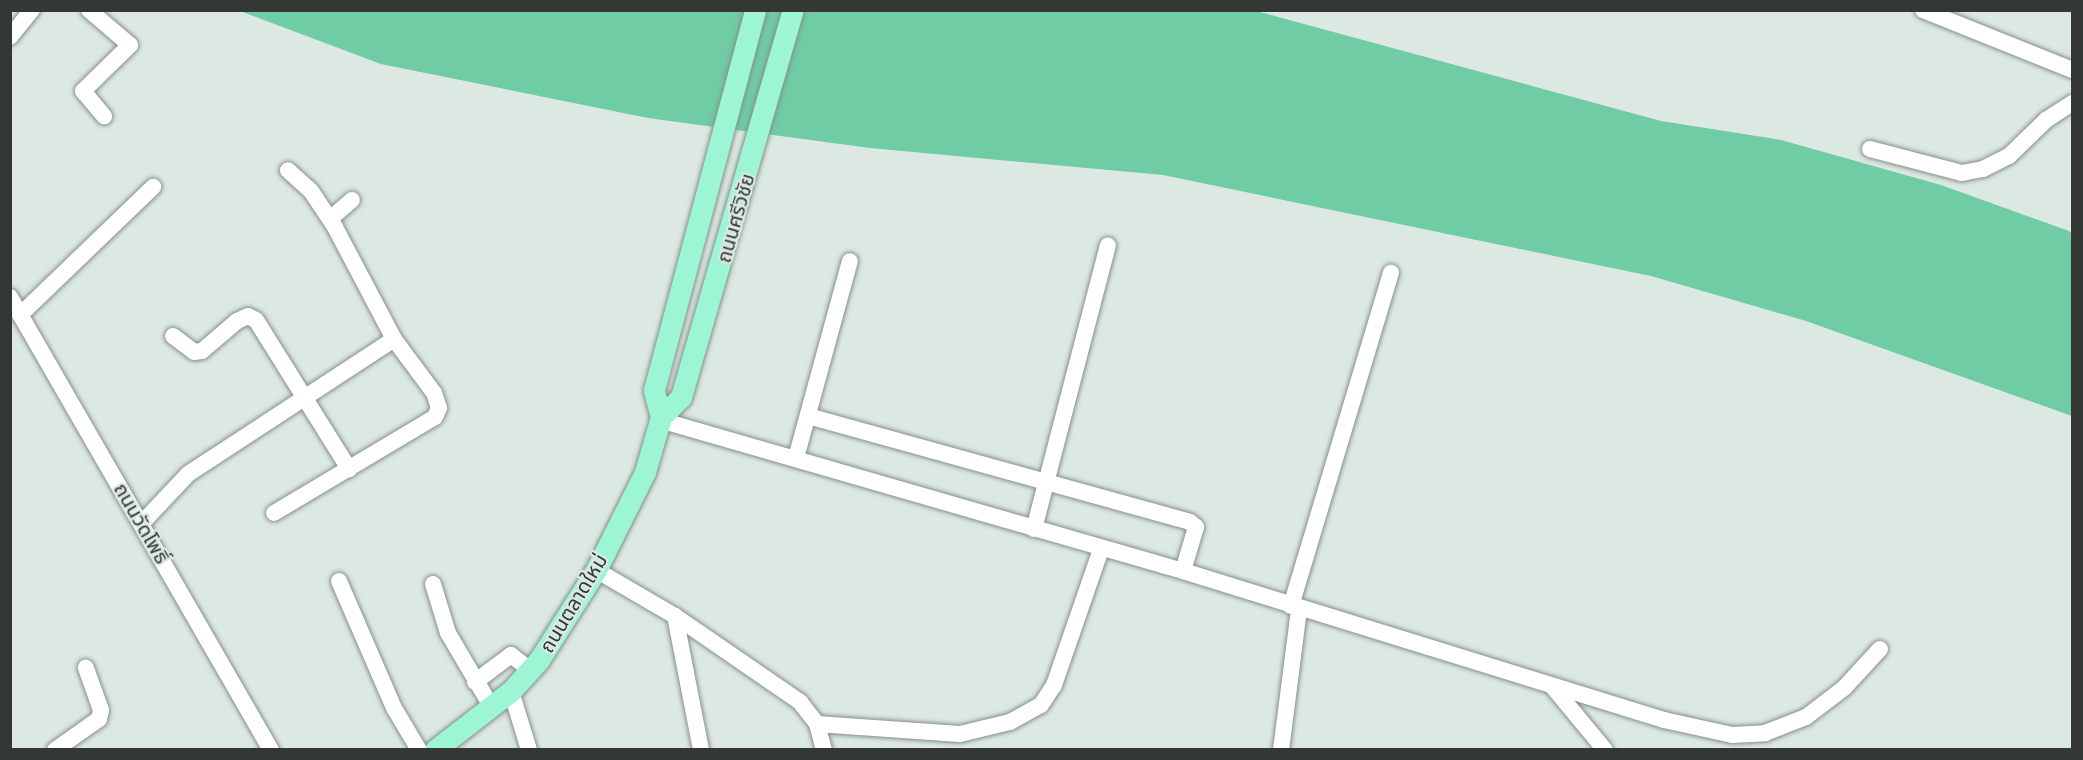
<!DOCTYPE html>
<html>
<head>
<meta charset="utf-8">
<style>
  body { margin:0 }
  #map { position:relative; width:2083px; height:760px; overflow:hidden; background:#dce8e2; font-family:"PT Serif","Noto Sans Thai",serif }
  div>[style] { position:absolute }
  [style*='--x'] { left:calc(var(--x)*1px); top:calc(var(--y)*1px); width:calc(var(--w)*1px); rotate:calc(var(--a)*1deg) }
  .water>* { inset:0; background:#6fcca4 }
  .roads { filter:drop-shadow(0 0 2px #86908b) drop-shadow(0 0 2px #86908b) }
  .minor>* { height:16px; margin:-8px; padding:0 8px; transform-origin:8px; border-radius:8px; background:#fff }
  .major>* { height:21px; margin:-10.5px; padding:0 10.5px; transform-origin:10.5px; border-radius:10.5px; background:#9cf5d3 }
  span { translate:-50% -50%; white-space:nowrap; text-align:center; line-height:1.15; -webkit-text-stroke:4.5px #dce8e2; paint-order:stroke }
  .street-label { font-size:20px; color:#333835 }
  .frame { position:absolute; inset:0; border:12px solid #333835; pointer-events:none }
</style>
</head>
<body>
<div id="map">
  <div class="water">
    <i style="clip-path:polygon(240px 11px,1256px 11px,1661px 121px,1781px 140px,1941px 185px,2069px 231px,2072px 234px,2072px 416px,1806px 321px,1651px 276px,1163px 175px,870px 148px,648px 118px,381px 64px)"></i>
  </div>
  <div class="roads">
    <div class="minor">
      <i style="--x:89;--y:10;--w:54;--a:40.5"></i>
      <i style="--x:130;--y:45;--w:66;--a:135.6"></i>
      <i style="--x:83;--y:91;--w:33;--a:50"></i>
      <i style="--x:1923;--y:10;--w:161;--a:21.9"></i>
      <i style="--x:10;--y:37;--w:35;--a:-51"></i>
      <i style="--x:1870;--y:149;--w:95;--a:14.6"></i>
      <i style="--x:1962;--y:173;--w:21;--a:-11"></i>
      <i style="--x:1983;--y:169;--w:29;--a:-27"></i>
      <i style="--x:2009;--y:156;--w:52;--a:-44.2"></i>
      <i style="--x:2046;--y:120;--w:31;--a:-33"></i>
      <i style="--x:330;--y:219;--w:29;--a:-41"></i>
      <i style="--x:10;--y:297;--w:523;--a:60.05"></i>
      <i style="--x:20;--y:315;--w:185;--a:-43.9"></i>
      <i style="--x:173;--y:336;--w:26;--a:37"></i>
      <i style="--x:194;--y:352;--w:8;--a:-7"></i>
      <i style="--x:202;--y:351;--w:46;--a:-40.6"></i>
      <i style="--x:237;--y:321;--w:12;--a:-24"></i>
      <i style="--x:248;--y:316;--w:9;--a:27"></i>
      <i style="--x:256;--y:320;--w:176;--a:58"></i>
      <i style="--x:808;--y:416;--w:396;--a:15.5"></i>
      <i style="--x:1190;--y:522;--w:8;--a:40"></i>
      <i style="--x:1196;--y:527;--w:46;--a:106.5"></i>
      <i style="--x:660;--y:420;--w:544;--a:16.1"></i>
      <i style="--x:1183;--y:571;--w:504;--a:17.21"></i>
      <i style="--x:1664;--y:720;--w:70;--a:12.4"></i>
      <i style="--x:1732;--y:735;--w:33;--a:-3"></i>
      <i style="--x:1765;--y:733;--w:44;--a:-21.3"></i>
      <i style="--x:1806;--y:717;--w:48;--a:-37.3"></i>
      <i style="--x:1844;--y:688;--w:53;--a:-47.3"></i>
      <i style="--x:796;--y:458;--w:204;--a:-74.7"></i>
      <i style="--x:274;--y:513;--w:187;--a:-30.8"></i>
      <i style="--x:435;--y:417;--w:10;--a:-66"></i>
      <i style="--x:439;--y:408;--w:16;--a:-108"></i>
      <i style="--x:434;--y:393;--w:67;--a:-126.5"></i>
      <i style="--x:394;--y:339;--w:127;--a:-117.8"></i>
      <i style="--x:335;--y:227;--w:43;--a:-123.7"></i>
      <i style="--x:311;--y:191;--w:31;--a:-138"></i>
      <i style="--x:142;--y:523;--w:67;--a:-46.8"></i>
      <i style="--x:188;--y:474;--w:246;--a:-33.2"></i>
      <i style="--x:1034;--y:529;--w:293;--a:-75.4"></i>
      <i style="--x:596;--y:570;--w:91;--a:30.2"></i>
      <i style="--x:675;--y:616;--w:152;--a:34.5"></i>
      <i style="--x:800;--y:702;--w:28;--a:52"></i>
      <i style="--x:817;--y:724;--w:27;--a:75"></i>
      <i style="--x:339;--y:581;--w:138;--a:66.6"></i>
      <i style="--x:394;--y:708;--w:49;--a:59.2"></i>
      <i style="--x:433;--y:584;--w:51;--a:73"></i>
      <i style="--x:448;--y:633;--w:85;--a:59.5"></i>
      <i style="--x:1291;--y:606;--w:348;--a:-73.3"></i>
      <i style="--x:675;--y:616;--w:136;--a:79"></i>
      <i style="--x:475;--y:682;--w:45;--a:-36.9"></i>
      <i style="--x:511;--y:655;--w:24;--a:38"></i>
      <i style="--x:1552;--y:686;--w:83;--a:50.4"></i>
      <i style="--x:511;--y:691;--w:62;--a:73"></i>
      <i style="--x:817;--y:724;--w:143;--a:4"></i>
      <i style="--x:960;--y:734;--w:51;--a:-13.5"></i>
      <i style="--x:1010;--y:722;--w:35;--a:-29"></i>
      <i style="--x:1041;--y:705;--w:24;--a:-57"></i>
      <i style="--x:1054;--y:685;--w:144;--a:-70.9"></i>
      <i style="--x:55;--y:750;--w:54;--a:-35.2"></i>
      <i style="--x:99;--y:719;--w:9;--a:-77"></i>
      <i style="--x:101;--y:710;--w:45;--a:-109.7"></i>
      <i style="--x:1281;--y:750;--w:142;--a:-82.7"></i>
    </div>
    <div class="major">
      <i style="--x:661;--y:417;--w:28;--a:-105"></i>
      <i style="--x:654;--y:390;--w:393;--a:-75.1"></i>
      <i style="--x:435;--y:750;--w:96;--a:-37.8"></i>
      <i style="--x:511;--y:691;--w:42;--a:-47.9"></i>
      <i style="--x:539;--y:660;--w:107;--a:-57.7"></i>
      <i style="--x:596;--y:570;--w:110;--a:-63.4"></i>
      <i style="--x:645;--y:472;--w:57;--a:-73.8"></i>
      <i style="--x:661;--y:417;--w:28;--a:-45"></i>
      <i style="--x:681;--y:397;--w:403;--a:-73.9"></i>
    </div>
  </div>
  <div class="street-label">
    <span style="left:735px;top:218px;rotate:-74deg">ถนนศรีวิชัย</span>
    <span style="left:142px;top:523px;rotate:60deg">ถนนวัดโพธิ์</span>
    <span style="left:573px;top:603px;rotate:-59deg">ถนนตลาดใหม่</span>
  </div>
  <div class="frame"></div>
</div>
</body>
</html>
